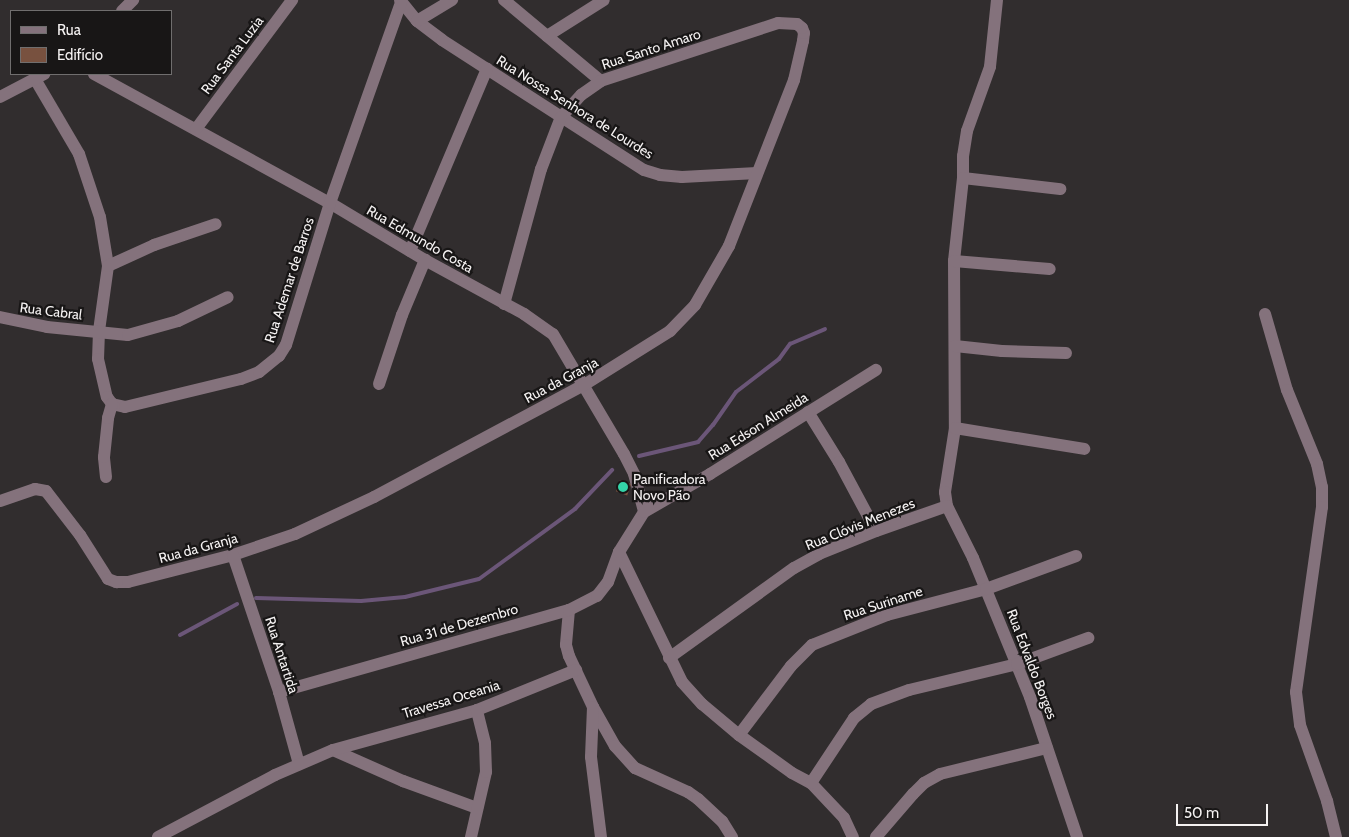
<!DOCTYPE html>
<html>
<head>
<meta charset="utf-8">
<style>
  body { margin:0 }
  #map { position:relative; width:1349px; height:837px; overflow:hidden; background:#312d2e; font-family:Cabin,sans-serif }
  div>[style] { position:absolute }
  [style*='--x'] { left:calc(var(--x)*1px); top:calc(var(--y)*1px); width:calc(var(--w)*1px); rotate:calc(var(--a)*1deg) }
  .stream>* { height:4px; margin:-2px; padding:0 2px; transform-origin:2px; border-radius:2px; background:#6b5678 }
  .building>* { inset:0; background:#78513f; transform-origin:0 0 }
  .minor>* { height:12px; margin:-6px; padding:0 6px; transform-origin:6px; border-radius:6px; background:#84727c }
  .dots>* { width:14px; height:14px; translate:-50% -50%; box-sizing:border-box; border:2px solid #181616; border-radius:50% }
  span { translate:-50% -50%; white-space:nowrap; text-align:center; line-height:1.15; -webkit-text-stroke:4.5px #181616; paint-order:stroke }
  .street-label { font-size:14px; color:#f5f2f2 }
  .poi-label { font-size:14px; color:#f5f2f2 }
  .left { translate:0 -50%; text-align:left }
  .legend { position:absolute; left:10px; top:10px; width:162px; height:65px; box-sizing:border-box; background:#181616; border:1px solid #706e6e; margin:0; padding:6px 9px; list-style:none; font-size:15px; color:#f5f2f2 }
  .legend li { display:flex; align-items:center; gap:10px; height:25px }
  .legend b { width:25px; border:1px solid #706e6e }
  .scale { position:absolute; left:1176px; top:804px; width:92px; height:22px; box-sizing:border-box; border:2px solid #f5f2f2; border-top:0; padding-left:6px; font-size:15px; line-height:18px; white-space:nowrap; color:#f5f2f2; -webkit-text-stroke:4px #181616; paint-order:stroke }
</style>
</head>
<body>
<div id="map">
  <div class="stream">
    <i style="--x:639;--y:456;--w:61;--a:-13.3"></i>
    <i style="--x:698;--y:442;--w:23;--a:-49"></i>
    <i style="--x:713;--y:425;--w:40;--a:-55.1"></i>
    <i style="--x:736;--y:392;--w:54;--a:-37.5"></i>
    <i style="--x:779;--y:359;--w:19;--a:-54"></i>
    <i style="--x:790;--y:344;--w:38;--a:-23"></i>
    <i style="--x:256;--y:598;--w:105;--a:1.6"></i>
    <i style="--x:361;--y:601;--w:44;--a:-5.2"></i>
    <i style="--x:405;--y:597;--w:76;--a:-13.7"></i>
    <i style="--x:479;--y:579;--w:119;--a:-36.1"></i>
    <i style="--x:575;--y:509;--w:54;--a:-46.5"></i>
    <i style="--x:180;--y:635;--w:65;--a:-28.5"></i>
  </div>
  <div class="building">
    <i style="left:620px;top:480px;width:12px;height:12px;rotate:20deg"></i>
  </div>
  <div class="minor">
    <i style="--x:400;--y:0;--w:27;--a:51"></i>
    <i style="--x:417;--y:21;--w:31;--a:37"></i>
    <i style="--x:442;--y:40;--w:240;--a:32.8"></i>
    <i style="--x:644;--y:170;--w:17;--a:17"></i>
    <i style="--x:660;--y:175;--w:22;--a:5"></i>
    <i style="--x:682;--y:177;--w:75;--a:-3.1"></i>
    <i style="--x:504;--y:0;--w:126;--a:39.9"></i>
    <i style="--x:997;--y:0;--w:67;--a:96"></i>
    <i style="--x:990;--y:67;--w:68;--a:109.8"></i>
    <i style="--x:967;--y:131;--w:25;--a:99"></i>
    <i style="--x:963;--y:156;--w:22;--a:90"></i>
    <i style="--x:963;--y:178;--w:83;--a:96.2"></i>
    <i style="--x:954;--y:261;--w:167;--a:89.7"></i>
    <i style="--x:955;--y:428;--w:65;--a:98.9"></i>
    <i style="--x:945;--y:492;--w:14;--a:82"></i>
    <i style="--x:947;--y:506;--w:58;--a:63.4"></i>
    <i style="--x:973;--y:558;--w:150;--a:67.7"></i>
    <i style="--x:1030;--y:697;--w:148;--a:71.4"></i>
    <i style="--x:122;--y:11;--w:16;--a:-45"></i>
    <i style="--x:417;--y:21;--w:41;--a:-31"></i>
    <i style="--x:547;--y:36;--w:67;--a:-32.3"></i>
    <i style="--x:94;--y:74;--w:269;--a:28.7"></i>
    <i style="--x:330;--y:203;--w:111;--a:31"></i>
    <i style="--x:425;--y:260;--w:113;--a:28.6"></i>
    <i style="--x:524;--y:314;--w:35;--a:35"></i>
    <i style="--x:553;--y:334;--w:139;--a:59.4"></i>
    <i style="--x:624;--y:454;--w:22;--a:63"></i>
    <i style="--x:634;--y:474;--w:39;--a:75"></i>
    <i style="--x:35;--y:79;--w:87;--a:59.6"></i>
    <i style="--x:79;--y:154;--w:66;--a:71.6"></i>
    <i style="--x:100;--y:217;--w:50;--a:80.7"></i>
    <i style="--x:108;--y:266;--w:66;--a:97.9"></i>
    <i style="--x:99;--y:331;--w:28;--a:92"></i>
    <i style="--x:98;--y:359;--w:39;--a:77"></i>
    <i style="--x:107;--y:397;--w:9;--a:54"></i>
    <i style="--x:112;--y:404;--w:13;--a:13"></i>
    <i style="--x:125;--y:407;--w:119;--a:-13.6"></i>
    <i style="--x:241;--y:379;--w:19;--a:-21"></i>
    <i style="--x:259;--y:372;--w:26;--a:-39"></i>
    <i style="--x:279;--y:356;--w:13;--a:-58"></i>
    <i style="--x:286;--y:345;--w:149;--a:-72.8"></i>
    <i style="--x:330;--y:203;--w:213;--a:-70.5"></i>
    <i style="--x:0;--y:97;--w:50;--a:-27.6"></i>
    <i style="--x:196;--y:129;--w:161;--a:-53.3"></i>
    <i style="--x:963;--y:178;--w:98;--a:6.5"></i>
    <i style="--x:410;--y:251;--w:198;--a:-67.1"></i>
    <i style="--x:954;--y:261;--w:96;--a:4.8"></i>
    <i style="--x:108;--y:266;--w:51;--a:-24.5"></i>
    <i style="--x:154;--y:245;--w:65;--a:-18.7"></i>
    <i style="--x:1265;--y:314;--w:79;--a:73.9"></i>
    <i style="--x:1287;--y:390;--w:80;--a:67.9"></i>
    <i style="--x:1317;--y:464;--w:24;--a:78"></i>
    <i style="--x:1322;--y:487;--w:20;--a:90"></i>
    <i style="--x:1322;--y:507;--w:187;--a:98"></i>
    <i style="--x:1296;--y:692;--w:33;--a:83"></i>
    <i style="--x:1300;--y:725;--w:81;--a:70.4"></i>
    <i style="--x:1327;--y:801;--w:37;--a:76"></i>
    <i style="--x:0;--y:317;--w:48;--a:12"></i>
    <i style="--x:47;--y:327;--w:81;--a:5.6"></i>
    <i style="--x:128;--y:335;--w:52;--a:-15.6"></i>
    <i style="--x:178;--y:321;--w:55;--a:-25.6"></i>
    <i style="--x:955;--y:346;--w:47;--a:6.1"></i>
    <i style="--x:1002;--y:351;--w:64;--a:1.8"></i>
    <i style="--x:379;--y:384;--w:73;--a:-71.6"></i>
    <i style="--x:402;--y:315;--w:60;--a:-67.3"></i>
    <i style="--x:808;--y:412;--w:59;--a:58.2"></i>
    <i style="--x:839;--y:462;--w:78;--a:61.8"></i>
    <i style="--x:955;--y:428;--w:131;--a:9.2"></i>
    <i style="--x:106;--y:477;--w:20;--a:-96"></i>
    <i style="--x:104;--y:457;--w:39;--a:-84"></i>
    <i style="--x:108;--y:418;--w:15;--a:-74"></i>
    <i style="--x:0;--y:501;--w:37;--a:-19"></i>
    <i style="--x:35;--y:489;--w:11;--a:10"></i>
    <i style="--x:46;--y:491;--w:56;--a:52.3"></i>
    <i style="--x:80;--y:535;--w:52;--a:57.5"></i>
    <i style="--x:108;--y:579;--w:9;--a:21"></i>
    <i style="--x:116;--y:582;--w:12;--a:0"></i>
    <i style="--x:128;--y:582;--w:108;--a:-14.4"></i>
    <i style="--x:233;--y:555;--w:65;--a:-18.7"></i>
    <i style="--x:295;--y:534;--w:87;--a:-25.1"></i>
    <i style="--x:374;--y:497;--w:238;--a:-28.1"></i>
    <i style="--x:584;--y:385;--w:102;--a:-32.1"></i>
    <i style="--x:670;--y:331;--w:36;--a:-46"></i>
    <i style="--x:695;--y:305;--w:68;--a:-60"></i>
    <i style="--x:729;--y:246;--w:178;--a:-68.6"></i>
    <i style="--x:794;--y:80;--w:40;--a:-77"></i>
    <i style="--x:803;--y:41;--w:8;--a:-83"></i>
    <i style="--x:804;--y:33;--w:5;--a:-112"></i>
    <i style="--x:802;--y:28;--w:6;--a:-141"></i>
    <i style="--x:797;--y:24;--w:19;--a:-177"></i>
    <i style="--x:778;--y:23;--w:186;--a:161.9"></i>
    <i style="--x:601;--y:81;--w:24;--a:145"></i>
    <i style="--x:581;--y:95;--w:30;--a:132"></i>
    <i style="--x:561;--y:117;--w:56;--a:111"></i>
    <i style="--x:541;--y:169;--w:140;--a:105.3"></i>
    <i style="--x:619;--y:552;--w:144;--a:64.1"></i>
    <i style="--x:682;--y:682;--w:30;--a:48"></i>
    <i style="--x:702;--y:704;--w:48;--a:40"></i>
    <i style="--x:739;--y:735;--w:65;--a:35.6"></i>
    <i style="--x:792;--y:773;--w:21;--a:28"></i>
    <i style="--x:811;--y:783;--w:48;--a:46.7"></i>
    <i style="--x:844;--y:818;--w:21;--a:65"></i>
    <i style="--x:233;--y:555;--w:145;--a:71.4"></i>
    <i style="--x:279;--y:692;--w:75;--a:74.5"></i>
    <i style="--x:569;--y:610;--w:35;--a:95"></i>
    <i style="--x:566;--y:645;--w:11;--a:75"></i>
    <i style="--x:569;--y:656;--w:56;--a:64.8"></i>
    <i style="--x:593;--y:707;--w:45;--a:60.6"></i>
    <i style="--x:615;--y:746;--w:30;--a:48"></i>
    <i style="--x:635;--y:768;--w:58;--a:24.4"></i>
    <i style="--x:688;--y:792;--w:12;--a:35"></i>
    <i style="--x:698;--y:799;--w:33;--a:43"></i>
    <i style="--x:722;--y:821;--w:19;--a:58"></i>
    <i style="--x:669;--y:658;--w:154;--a:-35.8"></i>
    <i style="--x:794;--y:568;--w:29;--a:-29"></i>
    <i style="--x:819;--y:554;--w:61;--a:-22"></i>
    <i style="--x:876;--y:531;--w:75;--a:-19.4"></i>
    <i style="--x:279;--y:692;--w:301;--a:-15.8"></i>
    <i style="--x:569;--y:610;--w:31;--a:-27"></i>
    <i style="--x:597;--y:596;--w:18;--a:-52"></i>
    <i style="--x:608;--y:582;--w:32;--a:-70"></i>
    <i style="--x:619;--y:552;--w:47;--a:-58"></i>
    <i style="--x:644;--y:512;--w:76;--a:-29.9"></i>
    <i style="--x:710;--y:474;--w:196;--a:-32.1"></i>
    <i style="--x:593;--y:707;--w:50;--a:92.3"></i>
    <i style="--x:591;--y:757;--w:81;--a:82.9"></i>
    <i style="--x:739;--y:735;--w:86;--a:-53"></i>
    <i style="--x:791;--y:666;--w:30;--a:-45"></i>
    <i style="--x:812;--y:645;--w:81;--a:-21.8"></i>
    <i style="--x:887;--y:615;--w:102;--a:-14.7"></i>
    <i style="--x:986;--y:589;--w:96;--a:-20.1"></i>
    <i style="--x:333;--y:750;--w:77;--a:23.9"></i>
    <i style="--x:403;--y:781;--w:79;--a:20"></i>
    <i style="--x:811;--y:783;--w:78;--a:-56.5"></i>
    <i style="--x:854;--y:718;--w:22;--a:-39"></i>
    <i style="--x:871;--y:704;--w:40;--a:-20.2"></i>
    <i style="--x:909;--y:690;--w:111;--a:-13.5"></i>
    <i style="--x:1017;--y:664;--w:76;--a:-20.1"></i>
    <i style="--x:158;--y:837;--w:132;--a:-27.9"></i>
    <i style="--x:275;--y:775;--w:63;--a:-23.3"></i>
    <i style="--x:333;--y:750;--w:149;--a:-15.5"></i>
    <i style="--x:477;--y:710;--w:107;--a:-22"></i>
    <i style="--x:471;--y:837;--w:67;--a:-77"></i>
    <i style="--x:486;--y:772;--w:29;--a:-92"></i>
    <i style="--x:485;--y:743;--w:34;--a:-104"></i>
    <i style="--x:876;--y:837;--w:57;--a:-49.3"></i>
    <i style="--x:913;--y:794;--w:16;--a:-45"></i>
    <i style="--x:924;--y:783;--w:18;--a:-29"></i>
    <i style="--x:940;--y:774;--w:110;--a:-13.7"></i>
  </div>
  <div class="dots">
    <i style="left:623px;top:487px;background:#34d4a8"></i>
  </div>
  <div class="street-label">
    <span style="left:651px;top:49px;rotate:-18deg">Rua Santo Amaro</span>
    <span style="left:232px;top:55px;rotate:-53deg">Rua Santa Luzia</span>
    <span style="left:575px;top:107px;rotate:32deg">Rua Nossa Senhora de Lourdes</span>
    <span style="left:420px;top:239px;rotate:30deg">Rua Edmundo Costa</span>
    <span style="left:289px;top:280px;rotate:-72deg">Rua Ademar de Barros</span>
    <span style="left:51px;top:311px;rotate:7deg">Rua Cabral</span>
    <span style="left:561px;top:380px;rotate:-28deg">Rua da Granja</span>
    <span style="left:758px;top:426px;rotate:-32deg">Rua Edson Almeida</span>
    <span style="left:860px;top:524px;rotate:-22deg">Rua Clóvis Menezes</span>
    <span style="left:198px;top:548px;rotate:-15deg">Rua da Granja</span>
    <span style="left:883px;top:603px;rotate:-18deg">Rua Suriname</span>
    <span style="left:459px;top:625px;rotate:-16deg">Rua 31 de Dezembro</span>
    <span style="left:282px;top:655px;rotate:72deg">Rua Antartida</span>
    <span style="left:1032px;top:664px;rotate:69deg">Rua Edvaldo Borges</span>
    <span style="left:451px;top:699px;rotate:-17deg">Travessa Oceania</span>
  </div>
  <div class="poi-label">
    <span class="left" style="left:633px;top:487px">Panificadora<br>Novo Pão</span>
  </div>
  <ul class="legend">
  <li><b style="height:6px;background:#84727c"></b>Rua</li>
  <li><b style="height:14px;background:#78513f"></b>Edifício</li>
  </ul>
  <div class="scale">50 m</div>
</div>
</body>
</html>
